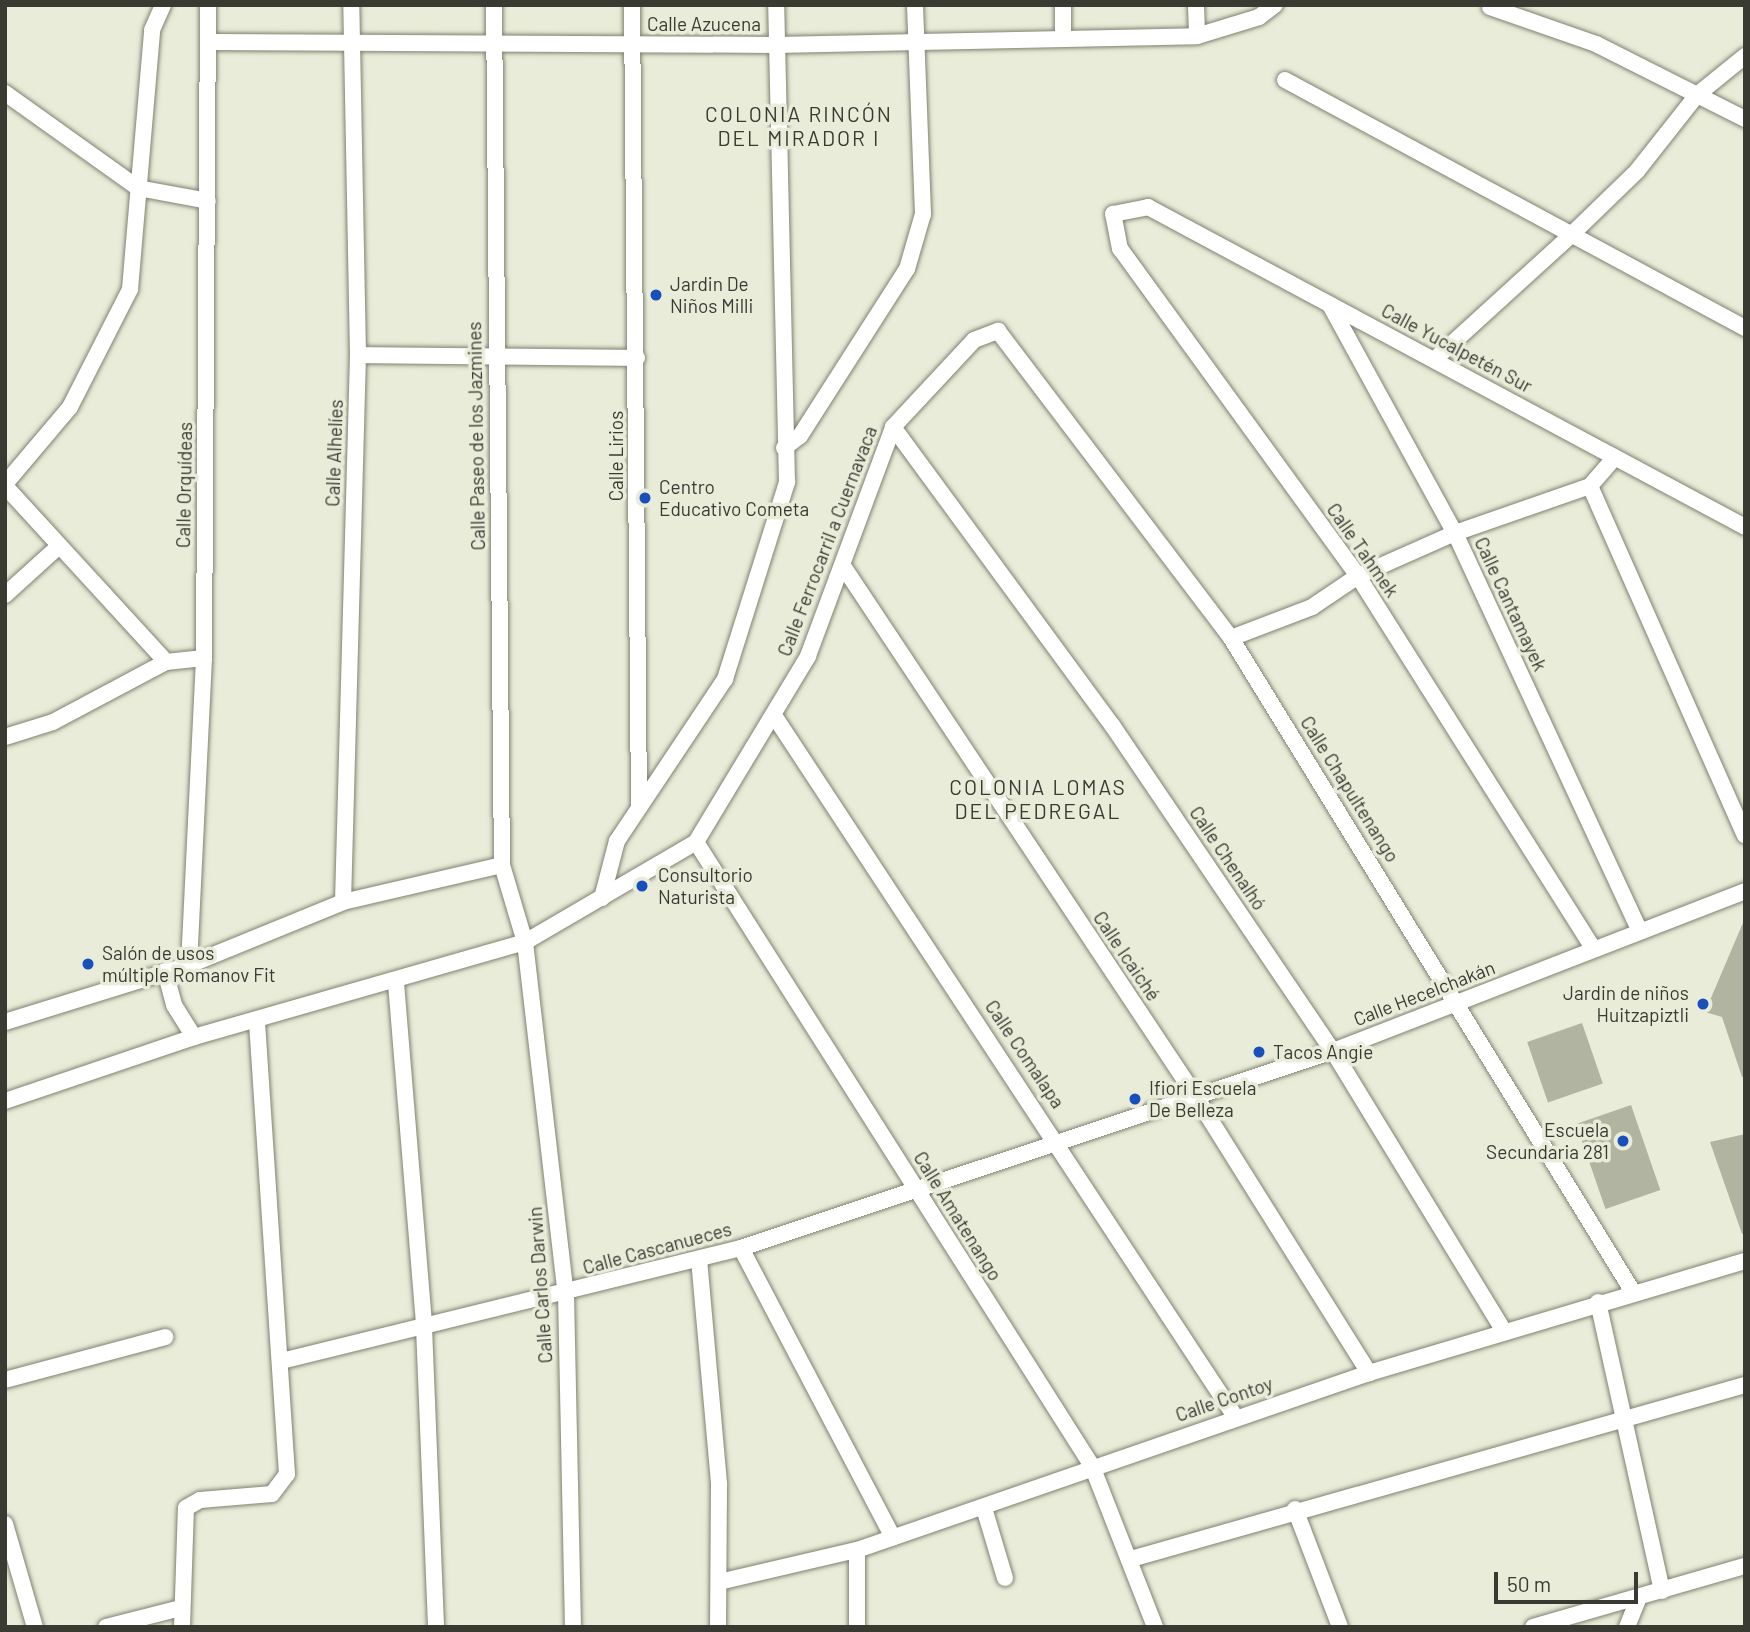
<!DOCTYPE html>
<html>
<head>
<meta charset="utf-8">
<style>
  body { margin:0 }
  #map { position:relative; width:1750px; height:1632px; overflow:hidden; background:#e8ecd8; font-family:Barlow,sans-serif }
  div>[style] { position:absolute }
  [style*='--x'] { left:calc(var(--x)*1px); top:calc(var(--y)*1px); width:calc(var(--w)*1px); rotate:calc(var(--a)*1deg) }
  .building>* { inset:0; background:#b1b4a1; transform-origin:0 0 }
  .roads { filter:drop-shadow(0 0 2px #7f8270) drop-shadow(0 0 2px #7f8270) }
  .street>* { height:16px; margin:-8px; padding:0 8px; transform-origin:8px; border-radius:8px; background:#fff }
  .dots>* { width:19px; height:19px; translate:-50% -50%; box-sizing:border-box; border:4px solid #e8ecd8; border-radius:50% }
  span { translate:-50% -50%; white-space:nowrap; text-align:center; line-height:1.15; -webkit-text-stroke:7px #e8ecd8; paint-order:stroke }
  .street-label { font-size:19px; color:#393a32 }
  .poi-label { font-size:19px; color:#393a32 }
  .left { translate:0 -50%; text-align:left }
  .right { translate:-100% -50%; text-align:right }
  .neighbourhood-label { font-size:21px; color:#393a32; letter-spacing:2px }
  .frame { position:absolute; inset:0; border:7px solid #393a32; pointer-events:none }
  .scale { position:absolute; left:1494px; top:1572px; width:144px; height:32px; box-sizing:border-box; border:4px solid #393a32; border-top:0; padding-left:9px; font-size:21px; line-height:24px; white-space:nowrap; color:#393a32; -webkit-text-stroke:5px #e8ecd8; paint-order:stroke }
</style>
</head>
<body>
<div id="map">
  <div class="building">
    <i style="clip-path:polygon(1745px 918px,1745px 1077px,1742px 1077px,1722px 1017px,1705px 1012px)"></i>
    <i style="left:1582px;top:1023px;width:64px;height:58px;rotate:71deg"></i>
    <i style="left:1631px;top:1105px;width:90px;height:58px;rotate:71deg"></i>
    <i style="clip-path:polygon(1745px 1134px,1745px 1233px,1742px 1234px,1710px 1142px)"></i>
  </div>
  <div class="roads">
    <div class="street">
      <i style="--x:494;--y:5;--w:860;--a:89.47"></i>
      <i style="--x:502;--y:865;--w:80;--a:73.4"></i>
      <i style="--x:525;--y:942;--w:354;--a:83.4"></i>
      <i style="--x:566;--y:1294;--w:333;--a:88.8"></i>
      <i style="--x:632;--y:5;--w:802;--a:89.5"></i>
      <i style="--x:1063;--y:5;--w:34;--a:90"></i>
      <i style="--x:1196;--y:5;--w:31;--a:88"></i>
      <i style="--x:1490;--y:7;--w:112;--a:19.2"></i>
      <i style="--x:1596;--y:44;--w:167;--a:26.7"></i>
      <i style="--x:211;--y:42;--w:565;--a:0.3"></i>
      <i style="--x:776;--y:45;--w:421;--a:-1.2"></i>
      <i style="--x:1197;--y:36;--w:65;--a:-17"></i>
      <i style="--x:1259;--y:17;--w:20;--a:-37"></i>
      <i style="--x:1285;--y:80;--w:523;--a:28.33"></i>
      <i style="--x:5;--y:93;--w:163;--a:35.5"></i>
      <i style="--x:138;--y:188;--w:71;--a:10.5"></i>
      <i style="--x:1330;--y:305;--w:260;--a:61.3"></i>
      <i style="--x:1455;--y:533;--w:437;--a:65.1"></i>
      <i style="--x:358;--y:355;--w:279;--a:0.6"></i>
      <i style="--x:1435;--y:359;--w:183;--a:-42.3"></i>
      <i style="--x:1570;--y:236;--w:93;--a:-44.1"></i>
      <i style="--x:1637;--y:171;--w:97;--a:-51.7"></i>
      <i style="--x:1697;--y:95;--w:62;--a:-39.1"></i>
      <i style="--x:893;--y:427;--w:370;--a:53.7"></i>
      <i style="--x:1112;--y:725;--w:394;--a:55.9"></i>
      <i style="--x:1333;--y:1051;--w:328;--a:58.6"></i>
      <i style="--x:784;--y:448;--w:20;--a:-37"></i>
      <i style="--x:800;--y:436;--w:198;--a:-57.4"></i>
      <i style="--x:907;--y:269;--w:57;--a:-73.8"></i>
      <i style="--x:923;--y:214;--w:209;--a:-92.2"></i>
      <i style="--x:5;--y:484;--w:101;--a:-49.8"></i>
      <i style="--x:70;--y:407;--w:132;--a:-63"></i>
      <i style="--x:130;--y:289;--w:260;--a:-85.1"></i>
      <i style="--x:152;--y:30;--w:27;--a:-66"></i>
      <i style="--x:5;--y:486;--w:239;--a:47.5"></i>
      <i style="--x:1590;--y:486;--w:382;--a:66.1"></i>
      <i style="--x:843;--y:566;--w:638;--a:56.38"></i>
      <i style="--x:1196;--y:1097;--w:326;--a:57.9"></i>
      <i style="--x:5;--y:595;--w:72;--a:-42.2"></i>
      <i style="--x:1231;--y:638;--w:87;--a:-20.9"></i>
      <i style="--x:1312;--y:607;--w:55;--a:-34"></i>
      <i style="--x:1358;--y:576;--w:106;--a:-23.9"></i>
      <i style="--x:1455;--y:533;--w:143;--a:-19.2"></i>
      <i style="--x:1590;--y:486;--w:37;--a:-49"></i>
      <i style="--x:775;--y:717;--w:839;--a:56.67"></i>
      <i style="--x:5;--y:737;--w:50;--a:-17.4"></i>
      <i style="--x:53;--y:722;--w:128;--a:-28"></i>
      <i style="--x:166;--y:662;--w:38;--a:-6"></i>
      <i style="--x:696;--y:842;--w:739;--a:57.6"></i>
      <i style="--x:1092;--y:1466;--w:173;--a:68.6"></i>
      <i style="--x:602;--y:898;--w:59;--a:-75.3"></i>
      <i style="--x:617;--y:841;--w:195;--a:-56.3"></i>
      <i style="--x:725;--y:679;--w:207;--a:-72.5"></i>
      <i style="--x:787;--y:482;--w:477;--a:-91.3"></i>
      <i style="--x:343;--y:902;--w:547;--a:-88.43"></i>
      <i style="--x:358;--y:355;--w:350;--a:-91.1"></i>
      <i style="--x:1593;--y:948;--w:440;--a:-122.3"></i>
      <i style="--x:1358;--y:576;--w:404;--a:-126"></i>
      <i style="--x:1120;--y:249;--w:36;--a:-101"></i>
      <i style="--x:1113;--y:214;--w:36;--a:-11"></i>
      <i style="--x:1148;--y:207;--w:677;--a:28.19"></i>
      <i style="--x:189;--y:965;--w:307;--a:-87.2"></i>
      <i style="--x:204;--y:658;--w:653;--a:-89.65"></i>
      <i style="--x:165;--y:971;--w:35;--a:75"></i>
      <i style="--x:174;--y:1005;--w:38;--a:58"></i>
      <i style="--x:396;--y:983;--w:345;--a:85.3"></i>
      <i style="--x:424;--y:1327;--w:300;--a:87.7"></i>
      <i style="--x:5;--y:1022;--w:193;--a:-17.2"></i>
      <i style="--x:189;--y:965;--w:166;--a:-22.2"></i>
      <i style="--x:343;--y:902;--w:163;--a:-13.1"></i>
      <i style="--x:5;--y:1101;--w:200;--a:-18.7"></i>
      <i style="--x:194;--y:1037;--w:344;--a:-16"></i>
      <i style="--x:525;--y:942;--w:198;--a:-30.3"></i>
      <i style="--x:696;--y:842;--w:217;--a:-58.9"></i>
      <i style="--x:808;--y:656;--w:244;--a:-69.6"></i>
      <i style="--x:893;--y:427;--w:119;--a:-47"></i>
      <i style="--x:974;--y:340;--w:26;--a:-21"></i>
      <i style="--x:998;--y:331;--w:385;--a:52.8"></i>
      <i style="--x:1231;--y:638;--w:768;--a:58.42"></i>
      <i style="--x:741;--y:1248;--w:327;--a:62.3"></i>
      <i style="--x:699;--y:1259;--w:227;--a:84.9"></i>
      <i style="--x:719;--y:1485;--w:142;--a:90.4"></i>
      <i style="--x:1598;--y:1302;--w:296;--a:77.5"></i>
      <i style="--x:281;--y:1361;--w:474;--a:-13.8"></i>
      <i style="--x:741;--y:1248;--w:624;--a:-18.41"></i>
      <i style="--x:1333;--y:1051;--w:442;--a:-21.2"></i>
      <i style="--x:5;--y:1380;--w:166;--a:-15"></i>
      <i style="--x:984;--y:1508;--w:73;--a:73.3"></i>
      <i style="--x:1295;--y:1509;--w:126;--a:69.1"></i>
      <i style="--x:5;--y:1524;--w:107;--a:73.8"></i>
      <i style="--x:857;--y:1550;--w:77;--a:90"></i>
      <i style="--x:1131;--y:1559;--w:638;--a:-15.82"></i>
      <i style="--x:719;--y:1582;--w:142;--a:-13.1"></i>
      <i style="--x:857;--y:1550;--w:542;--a:-19.07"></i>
      <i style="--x:1369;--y:1373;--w:392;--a:-16.6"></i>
      <i style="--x:106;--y:1627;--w:77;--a:-14.2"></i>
      <i style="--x:182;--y:1627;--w:119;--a:-88.1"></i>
      <i style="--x:186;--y:1508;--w:16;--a:-30"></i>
      <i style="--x:200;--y:1500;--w:72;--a:-4.8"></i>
      <i style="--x:272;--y:1494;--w:25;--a:-53"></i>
      <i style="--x:287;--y:1474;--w:455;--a:-93.8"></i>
      <i style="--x:1533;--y:1627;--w:221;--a:-16.1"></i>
      <i style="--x:1627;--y:1627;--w:29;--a:-68"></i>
    </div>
  </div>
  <div class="dots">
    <i style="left:656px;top:295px;background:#174fbb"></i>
    <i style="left:645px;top:498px;background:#174fbb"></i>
    <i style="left:642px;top:886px;background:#174fbb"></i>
    <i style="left:88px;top:964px;background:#174fbb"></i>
    <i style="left:1703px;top:1004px;background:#174fbb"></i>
    <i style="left:1259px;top:1052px;background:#174fbb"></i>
    <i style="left:1135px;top:1099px;background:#174fbb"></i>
    <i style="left:1623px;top:1141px;background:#174fbb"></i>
  </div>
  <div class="street-label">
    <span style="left:704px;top:24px">Calle Azucena</span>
    <span style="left:1457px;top:348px;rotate:28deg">Calle Yucalpetén Sur</span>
    <span style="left:476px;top:436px;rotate:-91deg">Calle Paseo de los Jazmines</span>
    <span style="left:334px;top:453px;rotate:-88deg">Calle Alhelíes</span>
    <span style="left:616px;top:456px;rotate:-90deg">Calle Lirios</span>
    <span style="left:184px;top:485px;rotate:-89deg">Calle Orquídeas</span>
    <span style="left:827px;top:541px;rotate:-69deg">Calle Ferrocarril a Cuernavaca</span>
    <span style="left:1363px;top:550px;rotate:55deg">Calle Tahmek</span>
    <span style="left:1511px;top:604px;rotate:65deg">Calle Cantamayek</span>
    <span style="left:1350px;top:789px;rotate:58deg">Calle Chapultenango</span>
    <span style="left:1228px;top:858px;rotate:56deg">Calle Chenalhó</span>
    <span style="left:1127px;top:956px;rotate:56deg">Calle Icaiché</span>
    <span style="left:1424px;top:993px;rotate:-21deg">Calle Hecelchakán</span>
    <span style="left:1025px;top:1054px;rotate:56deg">Calle Comalapa</span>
    <span style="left:958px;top:1216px;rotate:58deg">Calle Amatenango</span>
    <span style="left:657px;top:1248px;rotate:-15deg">Calle Cascanueces</span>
    <span style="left:540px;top:1285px;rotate:-94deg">Calle Carlos Darwin</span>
    <span style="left:1224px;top:1399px;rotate:-19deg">Calle Contoy</span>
  </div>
  <div class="poi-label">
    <span class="left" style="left:670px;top:295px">Jardin De<br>Niños Milli</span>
    <span class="left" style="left:659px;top:498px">Centro<br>Educativo Cometa</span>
    <span class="left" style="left:658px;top:886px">Consultorio<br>Naturista</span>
    <span class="left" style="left:102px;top:964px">Salón de usos<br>múltiple Romanov Fit</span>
    <span class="right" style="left:1689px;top:1004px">Jardin de niños<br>Huitzapiztli</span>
    <span class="left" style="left:1273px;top:1052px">Tacos Angie</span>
    <span class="left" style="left:1149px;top:1099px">Ifiori Escuela<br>De Belleza</span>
    <span class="right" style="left:1609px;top:1141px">Escuela<br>Secundaria 281</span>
  </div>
  <div class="neighbourhood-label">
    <span style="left:799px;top:126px">COLONIA RINCÓN<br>DEL MIRADOR I</span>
    <span style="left:1038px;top:799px">COLONIA LOMAS<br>DEL PEDREGAL</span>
  </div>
  <div class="frame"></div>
  <div class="scale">50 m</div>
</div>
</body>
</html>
